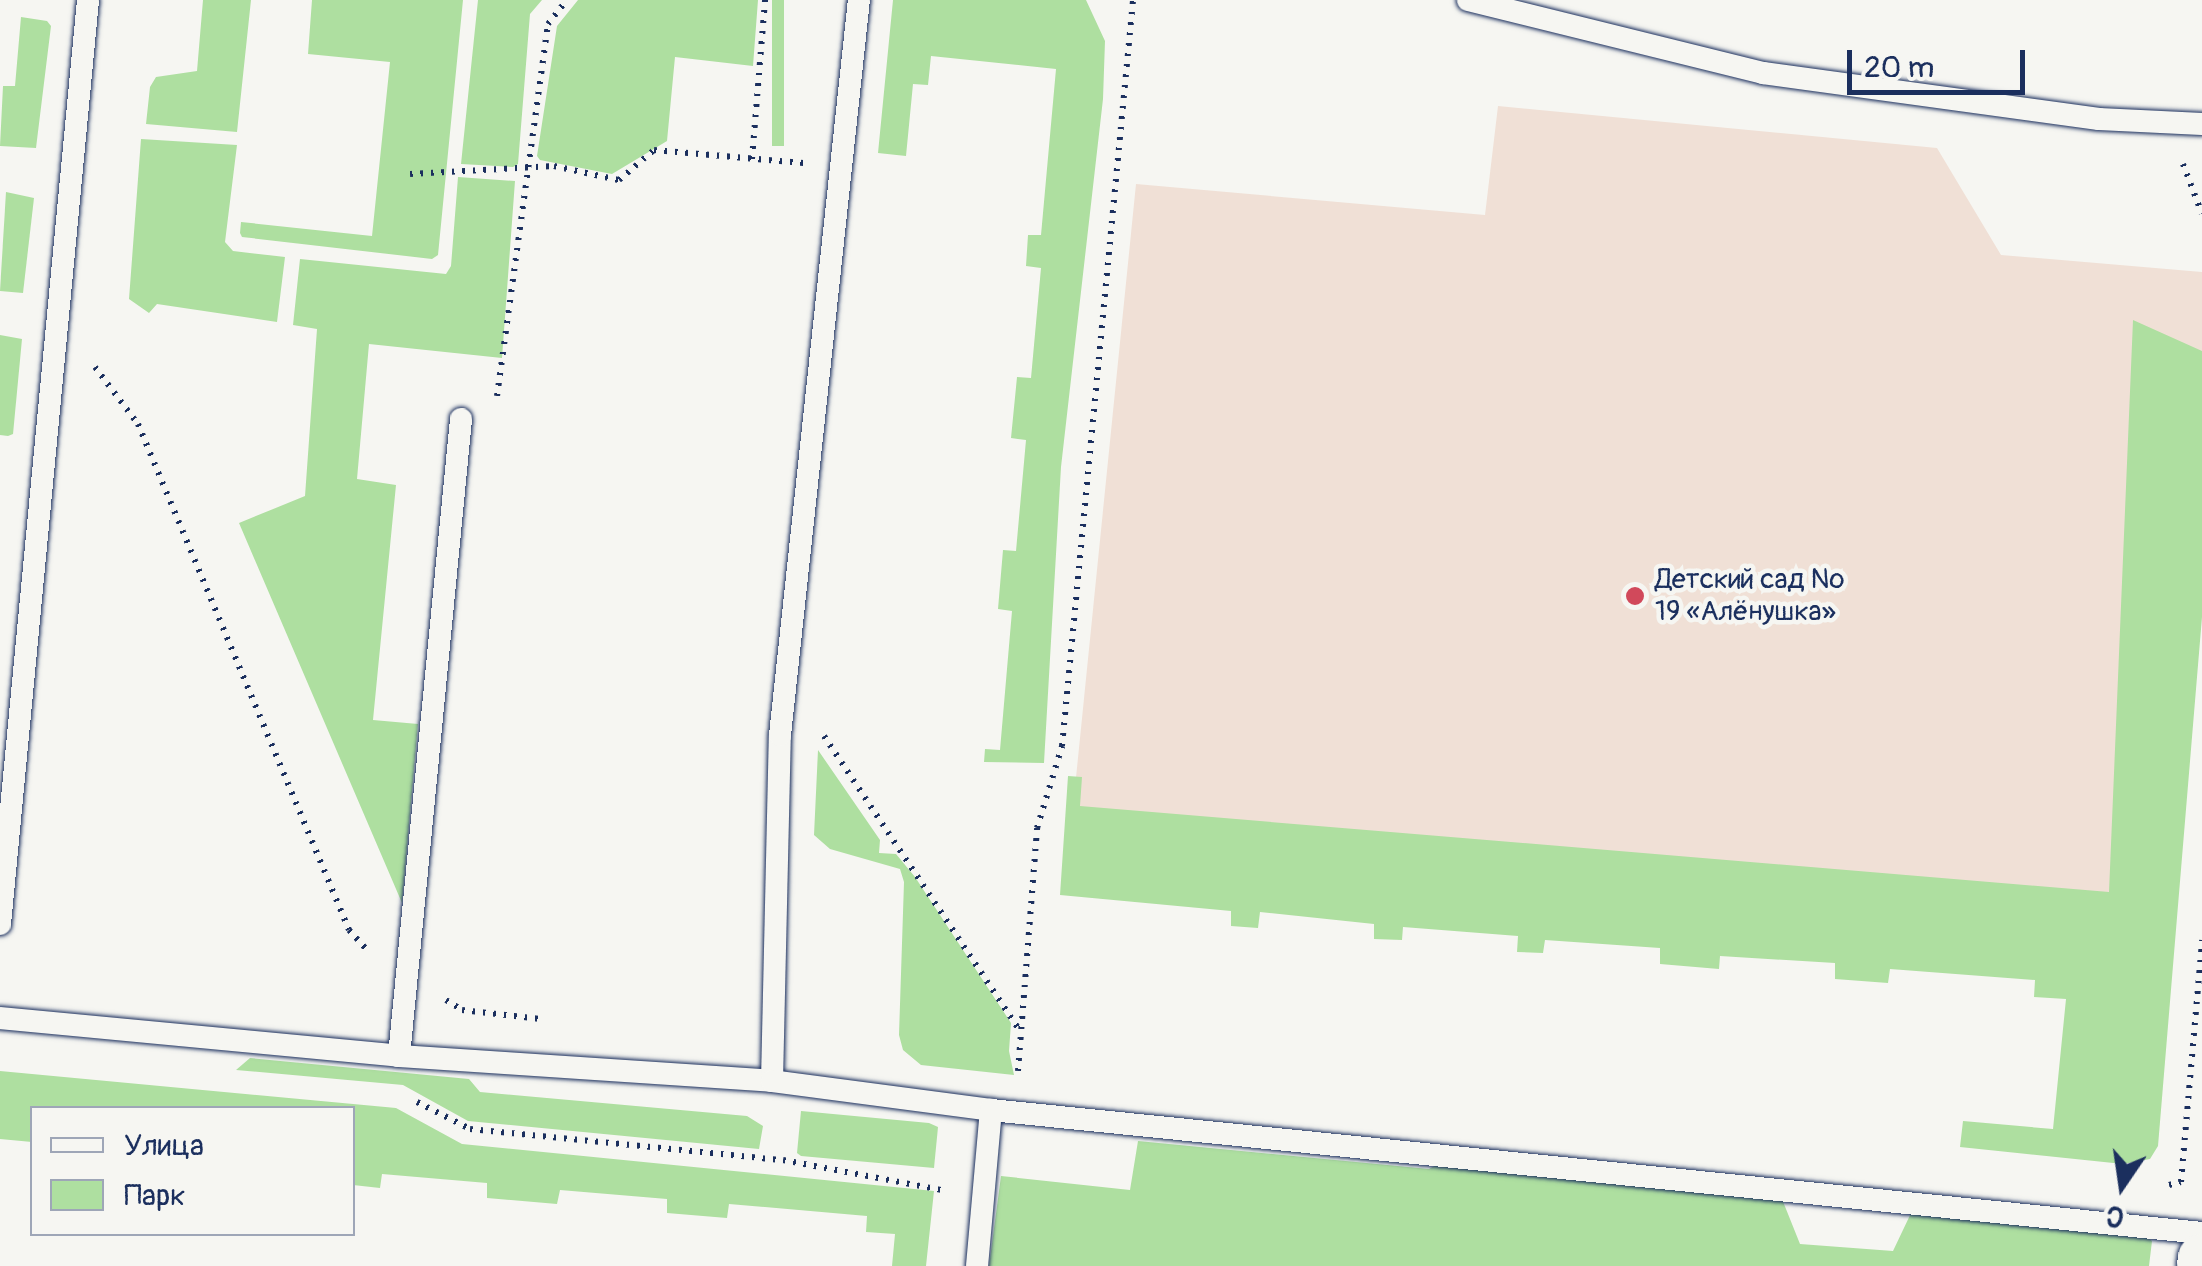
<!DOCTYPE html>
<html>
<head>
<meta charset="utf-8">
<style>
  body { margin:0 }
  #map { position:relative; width:2202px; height:1266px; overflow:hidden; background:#f6f6f2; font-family:Pangolin,sans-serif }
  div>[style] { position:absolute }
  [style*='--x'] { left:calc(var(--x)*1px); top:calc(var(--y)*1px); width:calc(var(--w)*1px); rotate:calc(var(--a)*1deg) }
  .built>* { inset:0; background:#f0e0d6 }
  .green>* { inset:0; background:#aedfa0; transform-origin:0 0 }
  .path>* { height:6px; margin-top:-3px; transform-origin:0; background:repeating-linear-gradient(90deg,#1b2f5e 0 2.5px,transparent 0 10.5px) }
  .roads { filter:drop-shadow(0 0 2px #1b2f5e) drop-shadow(0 0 2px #1b2f5e) }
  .service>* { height:22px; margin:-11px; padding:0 11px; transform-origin:11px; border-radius:11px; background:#f6f6f2 }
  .minor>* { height:48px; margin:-24px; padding:0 24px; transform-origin:24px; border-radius:24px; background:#f6f6f2 }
  .dots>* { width:28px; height:28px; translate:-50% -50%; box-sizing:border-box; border:5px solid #f6f6f2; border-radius:50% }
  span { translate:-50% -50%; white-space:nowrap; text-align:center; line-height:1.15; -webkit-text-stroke:9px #f6f6f2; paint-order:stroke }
  .poi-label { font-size:28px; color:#1b2f5e }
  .left { translate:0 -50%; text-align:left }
  .legend { position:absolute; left:30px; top:1106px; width:325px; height:130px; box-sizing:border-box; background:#f6f6f2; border:2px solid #9ea6b7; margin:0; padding:12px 18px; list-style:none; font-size:30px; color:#1b2f5e }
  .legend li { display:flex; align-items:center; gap:20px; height:50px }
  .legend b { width:50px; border:2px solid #9ea6b7 }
  .north { position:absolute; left:2072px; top:1136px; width:100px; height:100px; -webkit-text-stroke:8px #f6f6f2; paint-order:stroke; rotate:193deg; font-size:28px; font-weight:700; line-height:40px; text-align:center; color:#1b2f5e }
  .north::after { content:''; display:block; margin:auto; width:35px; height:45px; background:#1b2f5e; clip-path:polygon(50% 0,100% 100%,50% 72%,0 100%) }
  .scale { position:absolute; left:1847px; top:50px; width:178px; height:45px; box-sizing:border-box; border:5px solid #1b2f5e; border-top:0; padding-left:12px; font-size:30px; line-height:35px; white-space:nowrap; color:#1b2f5e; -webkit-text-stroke:8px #f6f6f2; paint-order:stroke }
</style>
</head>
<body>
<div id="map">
  <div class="built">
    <i style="clip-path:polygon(1498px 106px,1937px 148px,2001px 255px,2202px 272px,2202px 354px,2138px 933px,1070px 837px,1136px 184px,1485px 215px)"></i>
  </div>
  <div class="green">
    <i style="clip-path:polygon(203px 0,251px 0,237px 132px,146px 124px,150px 87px,156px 77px,197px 71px)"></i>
    <i style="clip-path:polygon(312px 0,463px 0,438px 255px,432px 259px,242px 237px,240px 233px,241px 222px,372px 236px,390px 62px,308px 54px)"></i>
    <i style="clip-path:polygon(478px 0,542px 0,530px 14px,518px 164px,513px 167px,461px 164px)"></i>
    <i style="clip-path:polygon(578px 0,758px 0,753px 66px,675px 57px,667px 141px,612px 174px,540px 160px,537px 156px,557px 26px)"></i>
    <i style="left:772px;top:0;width:12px;height:146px"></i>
    <i style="clip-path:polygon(893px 0,1086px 0,1105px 41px,1103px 99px,1061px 467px,1044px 763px,984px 762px,985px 749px,1000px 750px,1012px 611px,998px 609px,1003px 550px,1016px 551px,1026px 440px,1011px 438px,1017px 377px,1031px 378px,1041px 268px,1026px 266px,1028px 235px,1041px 235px,1056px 69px,931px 56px,928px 85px,913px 84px,906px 156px,878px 153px)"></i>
    <i style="clip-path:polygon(21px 17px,47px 21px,51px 26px,36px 148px,0 146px,3px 86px,15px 86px)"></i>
    <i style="clip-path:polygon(141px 139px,237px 145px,225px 242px,233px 251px,285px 257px,277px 322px,157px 304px,149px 313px,129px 299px)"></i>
    <i style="clip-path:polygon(458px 177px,515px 181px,502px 358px,369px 344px,357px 479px,396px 485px,373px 720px,418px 724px,402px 903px,239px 523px,305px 496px,317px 329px,293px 325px,300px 259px,446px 274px,451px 266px)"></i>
    <i style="clip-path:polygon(6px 192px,34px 198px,23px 293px,0 291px)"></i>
    <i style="clip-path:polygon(2133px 320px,2202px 351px,2202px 617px,2158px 1146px,2150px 1159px,2123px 1164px,1960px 1147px,1963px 1121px,2053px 1129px,2066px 999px,2034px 997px,2035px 980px,1890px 969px,1888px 983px,1835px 979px,1835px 963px,1720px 956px,1719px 969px,1660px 964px,1660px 948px,1545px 940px,1543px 953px,1517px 952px,1518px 936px,1403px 927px,1402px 940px,1374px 939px,1374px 924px,1260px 912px,1258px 928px,1231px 926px,1231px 911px,1060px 895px,1068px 776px,1082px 777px,1080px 806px,2109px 892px)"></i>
    <i style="clip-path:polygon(0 335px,22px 339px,13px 434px,8px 436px,0 435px)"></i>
    <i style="clip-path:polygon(818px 750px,880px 840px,879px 853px,896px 854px,915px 877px,1011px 1023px,1009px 1051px,1014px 1075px,921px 1065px,903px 1050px,899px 1035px,904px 882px,900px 869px,830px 849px,814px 835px)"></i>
    <i style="clip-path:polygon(250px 1058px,469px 1079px,480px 1092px,747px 1116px,763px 1126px,759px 1149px,468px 1121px,403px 1085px,236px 1070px)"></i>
    <i style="clip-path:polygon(0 1071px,396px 1108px,462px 1144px,934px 1191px,926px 1266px,892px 1266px,895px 1234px,866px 1232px,867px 1216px,729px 1204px,727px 1218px,667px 1213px,667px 1199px,560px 1190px,557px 1204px,487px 1198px,487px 1183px,382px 1174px,380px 1188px,353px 1185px,352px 1108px,32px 1108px,32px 1142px,0 1139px)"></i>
    <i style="clip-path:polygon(801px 1111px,929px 1123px,938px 1127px,934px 1168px,801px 1156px,797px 1153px)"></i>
    <i style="clip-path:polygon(1138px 1141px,1429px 1169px,1447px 1159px,1782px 1199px,1800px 1244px,1893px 1251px,1912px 1211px,2142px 1233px,2152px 1241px,2149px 1266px,989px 1266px,1001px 1176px,1130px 1190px)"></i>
  </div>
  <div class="path">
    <i style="--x:752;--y:159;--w:160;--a:-85.3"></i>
    <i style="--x:2183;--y:164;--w:53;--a:69.2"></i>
    <i style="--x:410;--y:174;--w:144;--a:-3.2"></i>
    <i style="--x:554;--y:166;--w:66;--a:12.2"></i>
    <i style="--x:619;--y:180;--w:46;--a:-40.6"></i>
    <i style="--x:654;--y:150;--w:150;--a:5"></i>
    <i style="--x:95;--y:367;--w:71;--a:53"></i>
    <i style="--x:138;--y:424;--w:548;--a:67.36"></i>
    <i style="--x:349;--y:930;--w:28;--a:48"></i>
    <i style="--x:497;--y:396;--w:375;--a:-82.2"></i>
    <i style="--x:548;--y:24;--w:31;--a:-52"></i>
    <i style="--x:824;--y:736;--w:353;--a:56.4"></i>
    <i style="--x:446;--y:1000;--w:19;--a:32"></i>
    <i style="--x:462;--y:1010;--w:79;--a:6.6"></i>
    <i style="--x:1018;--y:1071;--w:244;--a:-85.5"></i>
    <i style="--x:1037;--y:828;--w:86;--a:-73"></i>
    <i style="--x:1062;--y:746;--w:749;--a:-84.56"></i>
    <i style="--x:417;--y:1102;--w:59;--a:27"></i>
    <i style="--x:470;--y:1129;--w:315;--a:5.7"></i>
    <i style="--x:783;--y:1160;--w:162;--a:10.7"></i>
    <i style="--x:2169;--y:1185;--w:12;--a:-14"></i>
    <i style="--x:2181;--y:1182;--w:243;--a:-85"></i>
  </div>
  <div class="roads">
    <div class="service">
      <i style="--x:1468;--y:0;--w:304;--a:13.9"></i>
      <i style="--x:1763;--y:73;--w:339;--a:7.8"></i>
      <i style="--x:2099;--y:119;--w:103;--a:2.8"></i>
      <i style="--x:0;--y:924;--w:928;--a:-84.56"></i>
      <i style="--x:0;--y:1018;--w:401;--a:5.4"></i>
      <i style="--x:399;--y:1056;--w:374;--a:3.8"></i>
      <i style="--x:772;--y:1081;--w:346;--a:-88.7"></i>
      <i style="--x:780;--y:735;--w:739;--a:-83.87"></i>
      <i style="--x:399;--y:1056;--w:640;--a:-84.44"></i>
      <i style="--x:772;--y:1081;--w:221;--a:7.5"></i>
      <i style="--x:991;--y:1110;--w:1217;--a:5.8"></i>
      <i style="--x:977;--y:1266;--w:157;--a:-84.9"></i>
    </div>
    <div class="minor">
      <i style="--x:2201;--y:1266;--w:8;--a:-83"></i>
    </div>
  </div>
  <div class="dots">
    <i style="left:1635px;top:596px;background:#d1495b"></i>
  </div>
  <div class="poi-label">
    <span class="left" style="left:1655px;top:596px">Детский сад №<br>19 «Алёнушка»</span>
  </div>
  <ul class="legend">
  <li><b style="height:12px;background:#f6f6f2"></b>Улица</li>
  <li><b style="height:28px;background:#aedfa0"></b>Парк</li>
  </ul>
  <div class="north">С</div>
  <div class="scale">20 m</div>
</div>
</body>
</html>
